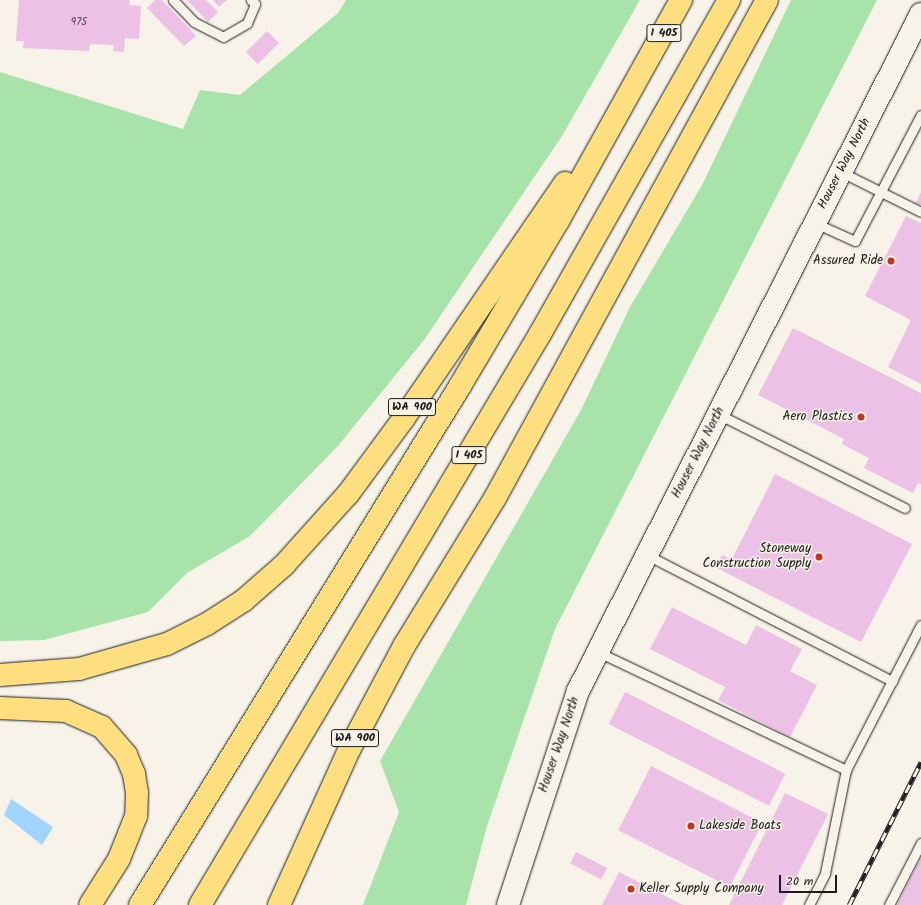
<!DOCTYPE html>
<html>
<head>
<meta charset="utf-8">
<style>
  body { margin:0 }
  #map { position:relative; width:921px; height:905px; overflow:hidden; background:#f7f3e8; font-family:Kalam,sans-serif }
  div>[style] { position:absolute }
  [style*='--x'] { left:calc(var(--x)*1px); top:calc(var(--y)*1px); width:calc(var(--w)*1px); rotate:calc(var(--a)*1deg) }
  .green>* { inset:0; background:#a8e3a9 }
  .water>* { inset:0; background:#a0d4fe }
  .building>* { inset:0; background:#edc0e5; transform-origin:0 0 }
  .roads { filter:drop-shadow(0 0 1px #1c1c1c) drop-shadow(0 0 1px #1c1c1c) }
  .lane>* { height:9px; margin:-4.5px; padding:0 4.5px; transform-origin:4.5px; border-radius:4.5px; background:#f7f3e8 }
  .secondary>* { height:22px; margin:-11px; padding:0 11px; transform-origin:11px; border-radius:11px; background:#f7f3e8 }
  .highway>* { height:22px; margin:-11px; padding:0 11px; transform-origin:11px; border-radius:11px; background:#fedf80 }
  .rail>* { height:4.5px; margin-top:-2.25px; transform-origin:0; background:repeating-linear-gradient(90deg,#f7f3e8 0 9px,#1c1c1c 0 18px); box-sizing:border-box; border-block:1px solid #1c1c1c }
  .dots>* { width:11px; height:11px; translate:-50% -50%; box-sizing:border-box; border:2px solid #f7f3e8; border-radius:50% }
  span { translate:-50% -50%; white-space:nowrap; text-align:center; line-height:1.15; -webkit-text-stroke:3px #f7f3e8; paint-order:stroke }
  .number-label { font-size:11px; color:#50454e }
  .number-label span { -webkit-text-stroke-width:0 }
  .shield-label span { padding:1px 3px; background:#f7f3e8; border:1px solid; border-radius:3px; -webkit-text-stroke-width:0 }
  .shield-label { font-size:12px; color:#1c1c1c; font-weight:700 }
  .street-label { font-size:13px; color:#1c1c1c }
  .poi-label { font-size:13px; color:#1c1c1c }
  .right { translate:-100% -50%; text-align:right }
  .left { translate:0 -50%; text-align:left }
  .scale { position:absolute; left:779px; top:875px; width:58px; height:18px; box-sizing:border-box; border:2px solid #1c1c1c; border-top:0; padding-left:5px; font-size:12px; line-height:14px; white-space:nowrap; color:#1c1c1c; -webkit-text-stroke:3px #f7f3e8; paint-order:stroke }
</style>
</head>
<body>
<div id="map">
  <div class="green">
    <i style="clip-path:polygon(346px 0,640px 0,562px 136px,424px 340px,337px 447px,250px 536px,187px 573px,148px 612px,44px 640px,0 641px,0 72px,183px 129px,200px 90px,240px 95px,338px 13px)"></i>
    <i style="clip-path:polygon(791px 0,877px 0,555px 629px,487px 826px,466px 905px,363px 905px,399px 812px,380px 761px,581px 410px,630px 307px,702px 185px)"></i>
  </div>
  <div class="water">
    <i style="clip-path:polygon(11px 799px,53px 827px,42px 845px,4px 815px)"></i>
  </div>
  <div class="building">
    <i style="clip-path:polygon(19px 0,130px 0,129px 5px,141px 6px,139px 39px,125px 38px,124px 52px,113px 51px,114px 45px,90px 44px,89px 51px,23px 48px,24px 41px,16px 41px)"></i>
    <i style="clip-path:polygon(155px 0,162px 0,196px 36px,184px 46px,147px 8px)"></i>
    <i style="clip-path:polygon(187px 0,206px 0,218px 12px,208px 22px)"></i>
    <i style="clip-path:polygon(213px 0,227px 0,219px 7px)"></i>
    <i style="left:267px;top:31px;width:17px;height:30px;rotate:45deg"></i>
    <i style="clip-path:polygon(921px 192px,921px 205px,916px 203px)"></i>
    <i style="clip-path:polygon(906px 216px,921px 223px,921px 384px,888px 367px,911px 320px,865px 296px)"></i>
    <i style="clip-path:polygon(793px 328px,921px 393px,921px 484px,918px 483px,913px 493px,864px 468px,869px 458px,842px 444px,844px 439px,758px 395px)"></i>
    <i style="clip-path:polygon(775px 474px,912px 544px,861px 642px,715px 567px,722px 555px,732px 559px)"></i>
    <i style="clip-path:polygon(672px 607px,746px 645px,756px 625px,802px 649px,790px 671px,817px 685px,790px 737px,718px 700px,725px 687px,650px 649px)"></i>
    <i style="left:625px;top:692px;width:180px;height:36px;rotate:27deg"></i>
    <i style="left:651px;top:766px;width:125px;height:72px;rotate:27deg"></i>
    <i style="clip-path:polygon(785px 793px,828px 814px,782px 905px,729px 905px)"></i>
    <i style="left:576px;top:852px;width:35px;height:13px;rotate:27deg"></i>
    <i style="clip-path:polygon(921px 858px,921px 905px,897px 905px)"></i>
    <i style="clip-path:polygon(619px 872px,683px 905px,602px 905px)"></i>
  </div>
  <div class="roads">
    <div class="lane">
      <i style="--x:173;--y:0;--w:30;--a:46"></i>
      <i style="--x:194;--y:22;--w:33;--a:27"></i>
      <i style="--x:223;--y:37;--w:28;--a:-30"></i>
      <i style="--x:247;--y:23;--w:21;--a:-67"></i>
      <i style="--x:255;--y:4;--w:6;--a:-135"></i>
      <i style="--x:841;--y:172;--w:89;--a:26.6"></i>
      <i style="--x:815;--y:223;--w:44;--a:24.2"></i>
      <i style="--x:855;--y:241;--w:142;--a:-62.4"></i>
      <i style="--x:718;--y:414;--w:209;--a:26.7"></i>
      <i style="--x:647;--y:555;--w:276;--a:27.2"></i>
      <i style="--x:598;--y:652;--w:275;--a:25.4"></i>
      <i style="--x:809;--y:905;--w:36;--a:-63"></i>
      <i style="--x:825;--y:873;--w:105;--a:-78.5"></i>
      <i style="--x:846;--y:770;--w:163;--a:-62.7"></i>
      <i style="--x:889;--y:905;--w:70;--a:-62.7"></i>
    </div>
    <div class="secondary">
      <i style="--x:508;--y:905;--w:225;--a:-71.9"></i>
      <i style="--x:578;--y:691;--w:759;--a:-63.13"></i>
    </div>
    <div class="highway">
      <i style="--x:0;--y:675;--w:79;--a:-4.3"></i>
      <i style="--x:79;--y:669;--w:91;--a:-15.9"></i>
      <i style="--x:167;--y:644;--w:45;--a:-26.6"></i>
      <i style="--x:207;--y:624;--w:43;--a:-32.6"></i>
      <i style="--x:243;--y:601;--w:55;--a:-41.3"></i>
      <i style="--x:284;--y:565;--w:96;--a:-48"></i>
      <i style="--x:348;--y:494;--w:94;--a:-53.6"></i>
      <i style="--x:404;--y:418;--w:285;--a:-55.6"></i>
      <i style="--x:0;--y:708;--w:66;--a:2.6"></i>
      <i style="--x:66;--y:711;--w:39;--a:24"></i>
      <i style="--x:102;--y:727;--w:37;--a:49"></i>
      <i style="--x:126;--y:755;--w:21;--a:67"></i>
      <i style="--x:134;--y:774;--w:19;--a:81"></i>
      <i style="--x:137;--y:793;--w:23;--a:92"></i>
      <i style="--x:136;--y:816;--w:46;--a:111.6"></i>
      <i style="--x:119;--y:859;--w:54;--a:122.2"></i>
      <i style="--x:140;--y:905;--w:610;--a:-58.34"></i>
      <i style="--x:460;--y:386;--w:192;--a:-59.3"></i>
      <i style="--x:558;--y:221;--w:253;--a:-60.9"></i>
      <i style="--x:200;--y:905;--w:665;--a:-59.23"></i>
      <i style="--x:540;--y:334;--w:384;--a:-60.5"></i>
      <i style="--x:279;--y:905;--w:172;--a:-65.7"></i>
      <i style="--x:350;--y:748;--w:115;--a:-62.1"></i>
      <i style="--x:404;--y:646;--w:174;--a:-58.4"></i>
      <i style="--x:495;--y:498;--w:567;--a:-61.36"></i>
    </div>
  </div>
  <div class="rail">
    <i style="--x:849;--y:905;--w:160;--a:-63.3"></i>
  </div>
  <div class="dots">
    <i style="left:891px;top:261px;background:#c8321e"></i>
    <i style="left:861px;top:417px;background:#c8321e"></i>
    <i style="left:819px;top:557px;background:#c8321e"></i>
    <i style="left:691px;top:826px;background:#c8321e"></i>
    <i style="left:631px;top:889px;background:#c8321e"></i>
  </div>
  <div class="number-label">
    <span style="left:79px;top:22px">975</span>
  </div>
  <div class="shield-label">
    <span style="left:664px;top:33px">I 405</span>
    <span style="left:412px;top:407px">WA 900</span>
    <span style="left:469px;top:455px">I 405</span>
    <span style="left:355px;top:738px">WA 900</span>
  </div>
  <div class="street-label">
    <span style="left:845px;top:164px;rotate:-63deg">Houser Way North</span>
    <span style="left:699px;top:453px;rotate:-63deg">Houser Way North</span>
    <span style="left:560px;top:745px;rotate:-71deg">Houser Way North</span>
  </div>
  <div class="poi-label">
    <span class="right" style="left:883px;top:261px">Assured Ride</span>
    <span class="right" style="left:853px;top:417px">Aero Plastics</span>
    <span class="right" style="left:811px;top:557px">Stoneway<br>Construction Supply</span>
    <span class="left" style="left:699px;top:826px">Lakeside Boats</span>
    <span class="left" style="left:639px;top:889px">Keller Supply Company</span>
  </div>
  <div class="scale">20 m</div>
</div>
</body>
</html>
